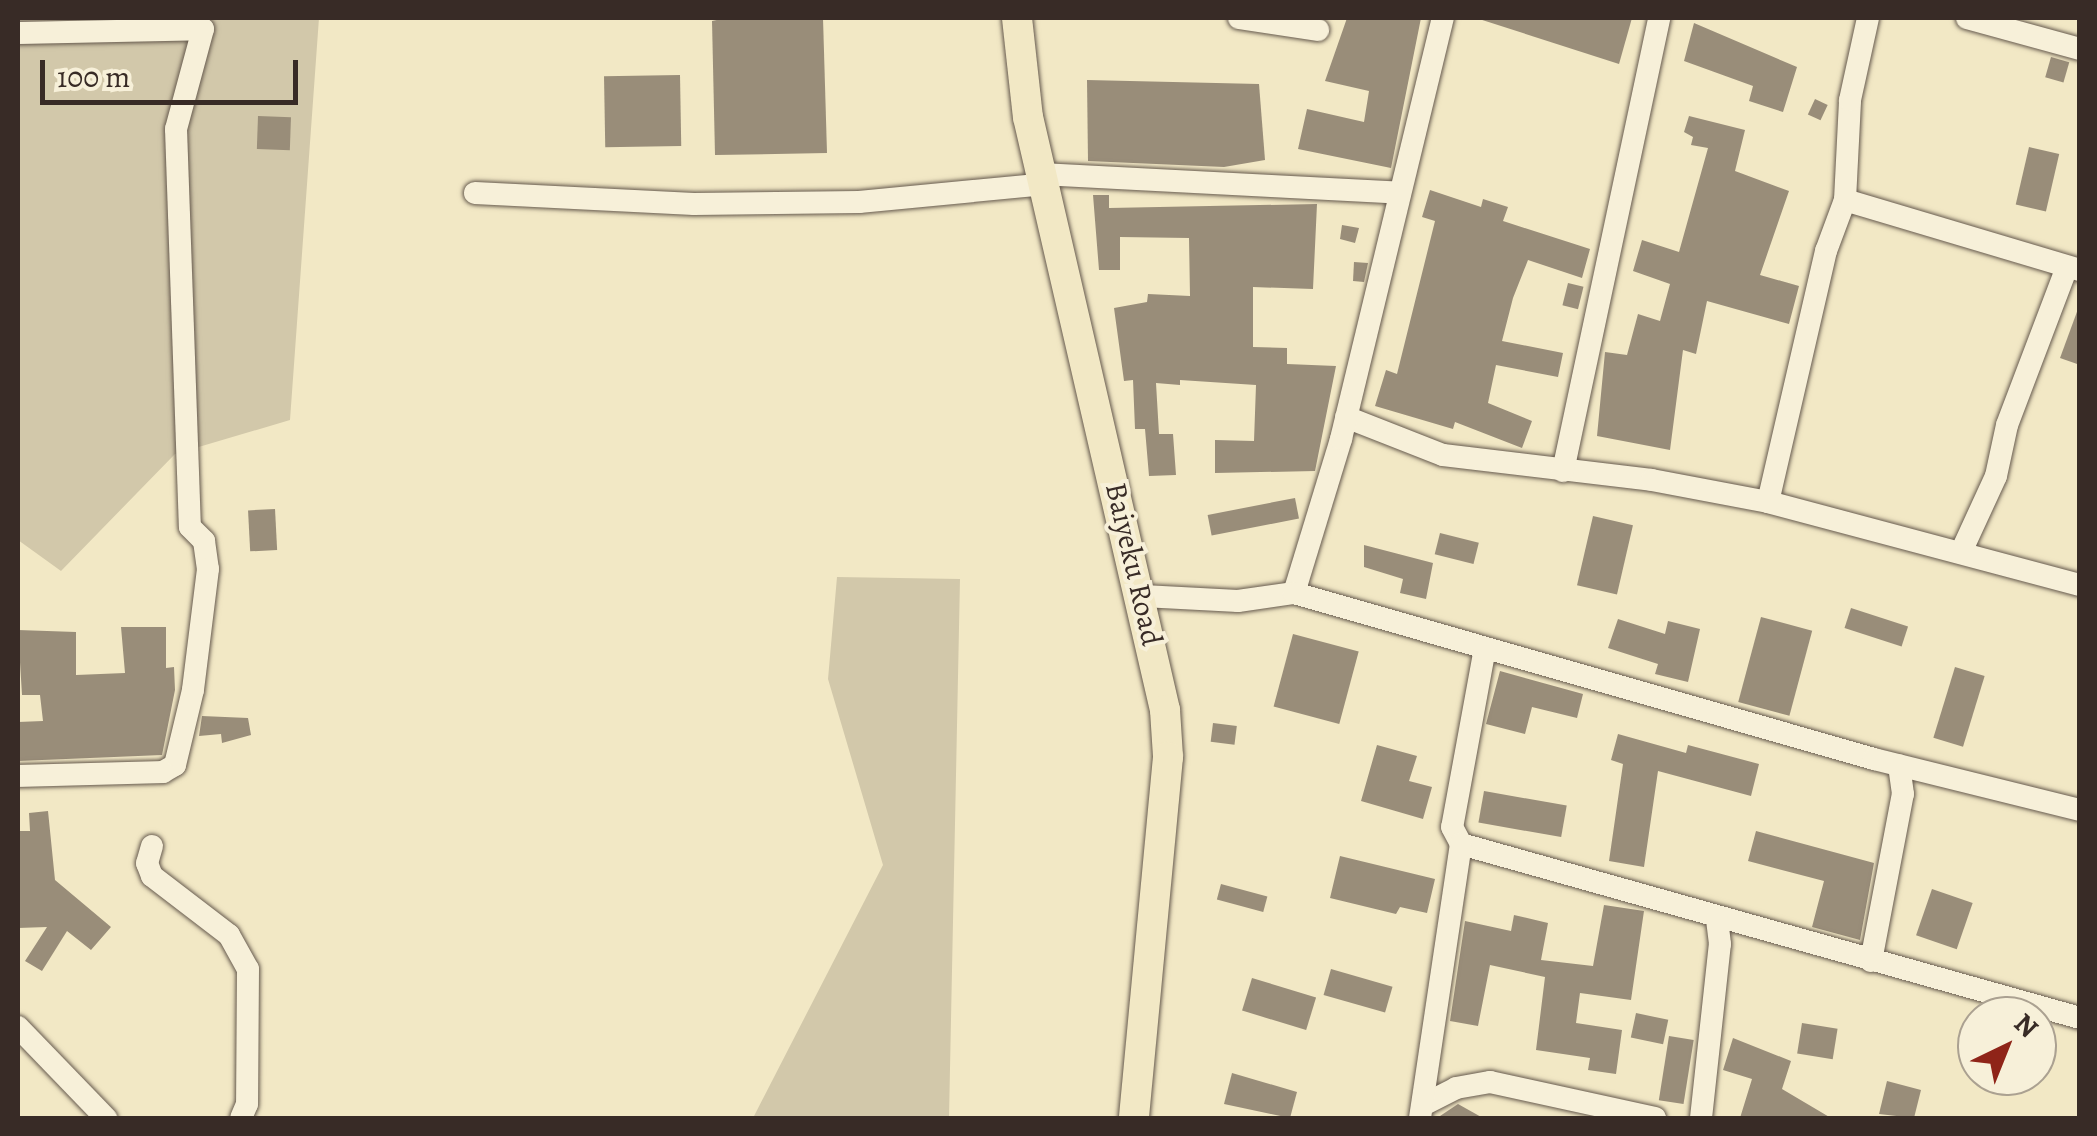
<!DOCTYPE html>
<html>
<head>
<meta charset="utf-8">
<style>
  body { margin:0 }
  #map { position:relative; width:2097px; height:1136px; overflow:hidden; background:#f2e8c5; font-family:Alegreya,serif }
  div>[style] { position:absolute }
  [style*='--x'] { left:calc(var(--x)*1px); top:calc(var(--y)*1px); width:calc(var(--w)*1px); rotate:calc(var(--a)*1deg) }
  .green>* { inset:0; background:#d2c8aa }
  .building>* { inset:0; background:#998d79; transform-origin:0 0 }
  .roads { filter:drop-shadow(0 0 2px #665a4e) drop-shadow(0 0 2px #665a4e) }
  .minor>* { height:22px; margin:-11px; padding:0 11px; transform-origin:11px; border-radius:11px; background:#f7f0d9 }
  .major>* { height:30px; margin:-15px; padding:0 15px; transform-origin:15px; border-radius:15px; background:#f2e8c5 }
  span { translate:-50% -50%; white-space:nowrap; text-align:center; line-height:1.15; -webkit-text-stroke:8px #f7f0d9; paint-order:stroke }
  .street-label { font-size:30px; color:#382b26 }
  .frame { position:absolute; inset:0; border:20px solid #382b26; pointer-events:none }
  .north { position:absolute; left:1957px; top:996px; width:100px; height:100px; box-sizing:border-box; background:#f7f0d9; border:2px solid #aba191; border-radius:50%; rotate:43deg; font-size:28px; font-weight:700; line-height:40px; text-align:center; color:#382b26 }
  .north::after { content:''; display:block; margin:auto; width:35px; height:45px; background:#8f2418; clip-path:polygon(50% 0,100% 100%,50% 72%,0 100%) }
  .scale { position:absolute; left:40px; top:60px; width:258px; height:45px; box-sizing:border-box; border:5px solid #382b26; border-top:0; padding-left:12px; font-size:30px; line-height:35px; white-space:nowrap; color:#382b26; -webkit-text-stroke:8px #f7f0d9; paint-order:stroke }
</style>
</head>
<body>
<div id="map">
  <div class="green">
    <i style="clip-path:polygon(18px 18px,319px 18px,290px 420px,175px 454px,61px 571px,18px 540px)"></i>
    <i style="clip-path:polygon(837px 577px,960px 579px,949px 1118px,753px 1118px,883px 865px,828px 679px)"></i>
  </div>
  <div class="building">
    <i style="clip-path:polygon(726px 18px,823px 18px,827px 153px,715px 155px,712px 21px)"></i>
    <i style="clip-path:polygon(1347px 18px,1421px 18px,1391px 168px,1298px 149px,1307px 109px,1364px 122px,1369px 91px,1325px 81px)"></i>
    <i style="clip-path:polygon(1476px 18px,1632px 18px,1619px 64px)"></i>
    <i style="clip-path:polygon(1694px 23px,1797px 67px,1783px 112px,1749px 101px,1753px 86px,1684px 61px)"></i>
    <i style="left:2051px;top:57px;width:19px;height:21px;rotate:16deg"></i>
    <i style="left:680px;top:75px;width:71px;height:76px;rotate:89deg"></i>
    <i style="clip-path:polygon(1087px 80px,1259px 84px,1265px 160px,1224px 167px,1088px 161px)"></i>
    <i style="left:1815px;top:99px;width:14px;height:17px;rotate:25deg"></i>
    <i style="left:258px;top:116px;width:33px;height:33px;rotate:2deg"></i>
    <i style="clip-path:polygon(1689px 116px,1745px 130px,1735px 171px,1789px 191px,1760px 275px,1799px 286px,1789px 324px,1707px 301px,1696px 354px,1683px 350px,1670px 450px,1597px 436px,1605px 352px,1627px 355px,1638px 314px,1660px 321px,1670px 284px,1633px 271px,1642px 240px,1679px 252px,1708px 148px,1691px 145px,1693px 137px,1684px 132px)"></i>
    <i style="left:2029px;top:147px;width:31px;height:59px;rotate:13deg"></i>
    <i style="clip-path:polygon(1430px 190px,1481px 207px,1483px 199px,1508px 207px,1503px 221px,1590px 249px,1582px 278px,1528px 260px,1513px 298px,1502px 341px,1563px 353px,1558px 377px,1496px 365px,1488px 403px,1532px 421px,1522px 448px,1455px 422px,1453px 429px,1375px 406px,1386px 370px,1397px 374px,1435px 221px,1422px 217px)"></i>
    <i style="clip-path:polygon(1093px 195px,1109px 195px,1109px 208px,1317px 204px,1313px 289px,1253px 287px,1253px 347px,1287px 348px,1287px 364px,1336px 366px,1315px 471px,1215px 473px,1215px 440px,1254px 441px,1256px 385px,1180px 380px,1180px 385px,1156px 383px,1159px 434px,1173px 434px,1176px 475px,1149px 476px,1145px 429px,1135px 429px,1133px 380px,1124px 381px,1114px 308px,1147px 302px,1148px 294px,1190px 296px,1189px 238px,1120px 237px,1120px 270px,1099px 270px)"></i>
    <i style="clip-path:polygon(1342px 225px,1359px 228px,1355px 243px,1340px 239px)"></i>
    <i style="clip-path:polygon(1354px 262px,1368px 263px,1364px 282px,1353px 281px)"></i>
    <i style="left:1568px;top:283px;width:16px;height:23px;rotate:14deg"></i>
    <i style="clip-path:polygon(2078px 309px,2080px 310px,2080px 365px,2060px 358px)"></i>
    <i style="left:1295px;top:498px;width:21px;height:89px;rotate:79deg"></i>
    <i style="left:275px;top:509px;width:41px;height:27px;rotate:87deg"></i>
    <i style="left:1593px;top:516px;width:41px;height:71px;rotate:13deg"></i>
    <i style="left:1440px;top:533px;width:40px;height:22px;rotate:14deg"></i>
    <i style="clip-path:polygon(1364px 545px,1433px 563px,1426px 599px,1400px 593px,1403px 579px,1364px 567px)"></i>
    <i style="left:1851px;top:608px;width:60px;height:21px;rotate:18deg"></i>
    <i style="left:1761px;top:617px;width:53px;height:88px;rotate:15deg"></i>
    <i style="clip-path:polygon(1618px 619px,1665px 634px,1668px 621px,1700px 629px,1688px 682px,1655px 674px,1658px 664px,1608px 648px)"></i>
    <i style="clip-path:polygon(121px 627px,166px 627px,166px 668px,174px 667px,175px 690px,162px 755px,18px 761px,18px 722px,43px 721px,40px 695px,22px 695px,18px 630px,76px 632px,76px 675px,125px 673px)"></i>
    <i style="left:1293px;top:634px;width:68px;height:75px;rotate:15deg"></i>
    <i style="left:1955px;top:667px;width:31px;height:74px;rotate:17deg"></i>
    <i style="clip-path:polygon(1500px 671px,1583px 694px,1577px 718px,1532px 707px,1525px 734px,1486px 724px)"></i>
    <i style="clip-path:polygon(202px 716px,248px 718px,251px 735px,222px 743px,221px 734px,199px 736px)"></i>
    <i style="left:1213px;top:723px;width:24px;height:19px;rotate:7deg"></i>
    <i style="clip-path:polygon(1618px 734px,1686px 753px,1688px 745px,1759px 764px,1751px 796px,1658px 771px,1644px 867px,1609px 861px,1623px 764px,1611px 760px)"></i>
    <i style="clip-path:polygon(1377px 745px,1417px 756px,1409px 781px,1432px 787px,1423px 819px,1361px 801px)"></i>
    <i style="left:1484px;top:791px;width:84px;height:32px;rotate:10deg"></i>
    <i style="clip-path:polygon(48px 811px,55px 880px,111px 927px,91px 950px,67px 931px,42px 971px,25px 961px,47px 927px,18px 928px,18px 831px,30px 831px,29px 813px)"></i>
    <i style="clip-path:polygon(1756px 831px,1874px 863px,1860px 940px,1812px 927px,1824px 881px,1748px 861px)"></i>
    <i style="clip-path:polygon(1340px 856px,1435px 879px,1427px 913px,1400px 907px,1396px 914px,1330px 898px)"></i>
    <i style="left:1221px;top:884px;width:48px;height:16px;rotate:15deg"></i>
    <i style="left:1932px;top:889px;width:43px;height:49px;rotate:19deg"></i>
    <i style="clip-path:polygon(1604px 905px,1644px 911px,1631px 1000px,1580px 993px,1576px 1023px,1622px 1030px,1616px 1074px,1588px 1070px,1590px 1058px,1536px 1050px,1545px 977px,1490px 965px,1478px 1026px,1450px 1021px,1465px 921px,1511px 931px,1514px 915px,1548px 923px,1541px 960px,1593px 966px)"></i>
    <i style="left:1331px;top:969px;width:64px;height:27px;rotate:16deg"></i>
    <i style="left:1252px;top:978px;width:67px;height:34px;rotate:17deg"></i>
    <i style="left:1636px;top:1013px;width:33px;height:25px;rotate:12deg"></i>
    <i style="left:1802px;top:1023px;width:36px;height:31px;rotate:9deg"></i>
    <i style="left:1669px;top:1036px;width:25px;height:65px;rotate:9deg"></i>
    <i style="clip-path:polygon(1733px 1038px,1791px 1061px,1782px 1089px,1831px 1118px,1740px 1118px,1752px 1079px,1723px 1070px)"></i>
    <i style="clip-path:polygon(1232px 1073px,1297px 1092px,1290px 1118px,1224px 1104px)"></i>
    <i style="clip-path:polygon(1887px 1081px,1921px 1090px,1914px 1118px,1879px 1114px)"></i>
    <i style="clip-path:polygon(1458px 1104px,1483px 1118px,1437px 1118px)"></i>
  </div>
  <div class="roads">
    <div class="minor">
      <i style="--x:1239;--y:18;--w:80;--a:8.6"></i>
      <i style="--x:1967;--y:18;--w:117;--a:15.3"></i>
      <i style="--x:18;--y:33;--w:185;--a:-1.2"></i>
      <i style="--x:203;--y:29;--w:104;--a:105.1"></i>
      <i style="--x:176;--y:129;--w:398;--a:88"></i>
      <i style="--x:190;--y:527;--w:20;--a:45"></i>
      <i style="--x:204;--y:541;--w:28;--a:82"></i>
      <i style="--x:208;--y:569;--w:122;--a:97.1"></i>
      <i style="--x:193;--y:690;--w:77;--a:103.5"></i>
      <i style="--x:175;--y:765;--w:14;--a:150"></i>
      <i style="--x:163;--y:772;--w:145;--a:178.4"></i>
      <i style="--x:1042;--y:174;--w:358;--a:3"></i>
      <i style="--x:475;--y:193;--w:219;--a:2.9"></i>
      <i style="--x:694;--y:204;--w:165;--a:-0.7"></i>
      <i style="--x:859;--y:202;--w:187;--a:-5.5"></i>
      <i style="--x:1845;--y:200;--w:245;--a:16.6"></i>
      <i style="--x:1346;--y:417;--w:104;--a:21.4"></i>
      <i style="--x:1443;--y:455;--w:210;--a:6.8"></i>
      <i style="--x:1652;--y:480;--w:118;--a:10.7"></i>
      <i style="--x:1768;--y:502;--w:323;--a:14.9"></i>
      <i style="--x:1563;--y:471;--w:463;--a:-78"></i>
      <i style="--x:1768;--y:502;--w:258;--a:-77"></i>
      <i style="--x:1826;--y:251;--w:54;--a:-69.6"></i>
      <i style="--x:1845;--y:200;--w:100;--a:-87.1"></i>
      <i style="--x:1850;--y:100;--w:84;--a:-77.6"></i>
      <i style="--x:1962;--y:550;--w:81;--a:-65.3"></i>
      <i style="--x:1996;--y:476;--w:52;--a:-77.8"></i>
      <i style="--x:2007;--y:425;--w:169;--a:-69.2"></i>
      <i style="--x:1294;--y:593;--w:161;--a:-73"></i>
      <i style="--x:1341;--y:439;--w:433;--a:-76.4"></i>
      <i style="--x:1143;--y:596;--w:95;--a:3"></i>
      <i style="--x:1238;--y:601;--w:57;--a:-8.1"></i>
      <i style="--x:1294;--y:593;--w:603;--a:15.97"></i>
      <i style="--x:1874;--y:759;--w:212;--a:13.9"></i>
      <i style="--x:1485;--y:648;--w:182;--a:100.4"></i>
      <i style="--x:1452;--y:827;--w:19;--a:62"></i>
      <i style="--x:1461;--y:844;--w:643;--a:15.7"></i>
      <i style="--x:152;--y:846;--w:18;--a:106"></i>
      <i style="--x:147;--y:863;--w:14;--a:69"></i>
      <i style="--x:152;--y:876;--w:97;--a:37.5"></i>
      <i style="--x:229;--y:935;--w:39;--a:61"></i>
      <i style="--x:248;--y:969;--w:135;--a:90.4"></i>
      <i style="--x:247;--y:1104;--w:15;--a:113"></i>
      <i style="--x:1871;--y:961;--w:170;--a:-79.2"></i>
      <i style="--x:1903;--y:794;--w:29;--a:-98"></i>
      <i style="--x:18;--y:1027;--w:127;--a:46"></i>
      <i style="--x:1423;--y:1105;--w:37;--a:-27"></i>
      <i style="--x:1456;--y:1088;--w:35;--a:-10"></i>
      <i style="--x:1490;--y:1082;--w:169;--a:12.3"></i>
      <i style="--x:1420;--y:1118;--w:277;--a:-81.5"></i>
      <i style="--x:1701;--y:1118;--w:175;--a:-83.8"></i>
      <i style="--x:1720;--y:944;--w:25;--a:-97"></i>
    </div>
    <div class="major">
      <i style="--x:1017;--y:18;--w:100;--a:83.7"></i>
      <i style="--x:1028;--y:117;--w:609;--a:76.99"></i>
      <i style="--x:1165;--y:710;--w:47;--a:86.3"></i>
      <i style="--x:1168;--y:757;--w:363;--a:95.4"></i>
    </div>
  </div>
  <div class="street-label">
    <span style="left:1134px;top:564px;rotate:77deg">Baiyeku Road</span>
  </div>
  <div class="frame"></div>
  <div class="north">N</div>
  <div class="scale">100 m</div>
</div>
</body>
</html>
